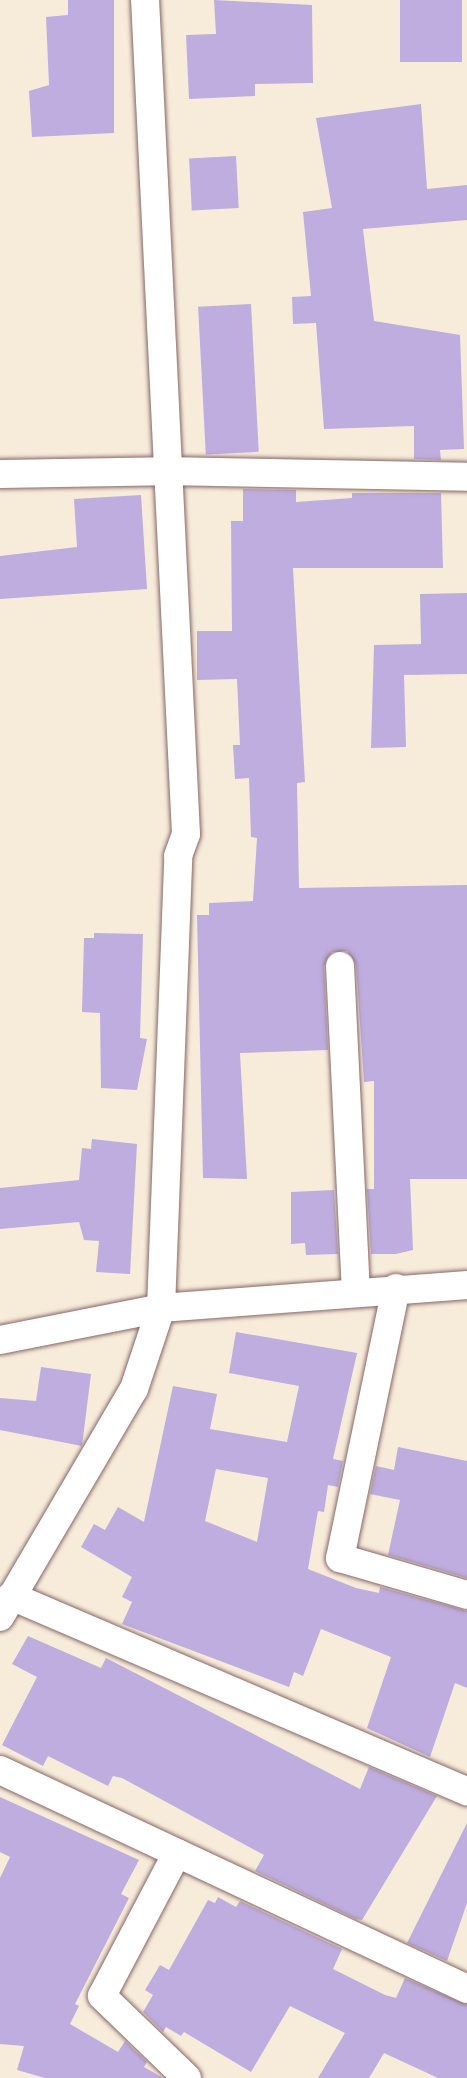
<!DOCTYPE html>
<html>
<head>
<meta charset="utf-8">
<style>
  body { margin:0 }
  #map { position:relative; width:467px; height:2078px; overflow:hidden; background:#f7ecda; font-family:"IM FELL English",serif }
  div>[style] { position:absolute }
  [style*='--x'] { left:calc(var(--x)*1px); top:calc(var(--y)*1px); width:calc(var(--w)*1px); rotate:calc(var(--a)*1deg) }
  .building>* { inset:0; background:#beadde; transform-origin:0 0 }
  .roads { filter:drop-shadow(0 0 2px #876768) drop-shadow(0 0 2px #876768) }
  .street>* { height:28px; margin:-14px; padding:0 14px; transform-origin:14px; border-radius:14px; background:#fff }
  span { translate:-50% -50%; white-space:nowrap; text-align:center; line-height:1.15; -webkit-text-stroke:4.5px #fdfcf7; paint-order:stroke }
</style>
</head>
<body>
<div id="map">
  <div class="building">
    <i style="clip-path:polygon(68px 0,114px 0,114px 133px,32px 137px,29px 91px,49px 85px,46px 17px,68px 15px)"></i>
    <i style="clip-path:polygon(214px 0,312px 5px,313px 83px,255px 84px,255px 96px,189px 99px,186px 35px,216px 34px)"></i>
    <i style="left:400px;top:0;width:62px;height:62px"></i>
    <i style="clip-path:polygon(421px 104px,427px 189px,467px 185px,467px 220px,363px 229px,374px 321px,460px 335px,464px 449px,440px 450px,441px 460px,414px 459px,414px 426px,324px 429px,316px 323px,293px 324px,292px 297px,311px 296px,303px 212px,332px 208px,316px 118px)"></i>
    <i style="left:236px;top:156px;width:52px;height:47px;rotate:87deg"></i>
    <i style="left:251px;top:304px;width:148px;height:53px;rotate:87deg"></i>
    <i style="clip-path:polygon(243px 489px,296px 490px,296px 502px,352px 498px,352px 493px,441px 493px,443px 568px,293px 568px,305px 782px,297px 783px,299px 888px,467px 885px,467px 1179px,410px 1179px,413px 1250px,396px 1254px,371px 1254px,367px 1189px,374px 1189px,374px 1081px,364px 1082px,356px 965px,347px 951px,332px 952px,324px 966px,328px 1050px,240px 1053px,247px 1179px,203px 1178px,197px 915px,209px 915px,209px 903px,253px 901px,257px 838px,251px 837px,249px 778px,235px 779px,233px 745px,240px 745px,237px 679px,197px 680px,197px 631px,232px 631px,231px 521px,243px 521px)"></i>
    <i style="clip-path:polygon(141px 495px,147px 589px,0 599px,0 556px,77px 547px,74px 499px)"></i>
    <i style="clip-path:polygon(467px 593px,467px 674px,404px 675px,406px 747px,371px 748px,374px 645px,421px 644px,420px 594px)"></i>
    <i style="clip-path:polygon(94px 933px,143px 934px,140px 1038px,147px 1039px,137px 1090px,101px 1088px,100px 1013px,82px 1012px,84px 938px,94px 938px)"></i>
    <i style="clip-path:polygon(92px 1139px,137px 1144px,130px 1274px,96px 1272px,99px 1241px,84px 1240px,79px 1222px,0 1229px,0 1188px,79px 1180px,82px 1148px,91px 1149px)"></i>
    <i style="clip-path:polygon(334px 1190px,338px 1254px,306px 1255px,305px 1243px,291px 1244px,291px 1192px)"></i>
    <i style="clip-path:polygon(evenodd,236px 1332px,357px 1353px,333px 1459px,343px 1461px,338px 1487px,328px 1485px,324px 1512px,318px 1511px,308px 1569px,356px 1588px,379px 1593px,380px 1587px,467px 1611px,467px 1688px,455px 1683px,430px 1757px,367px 1728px,391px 1657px,321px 1629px,303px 1676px,294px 1672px,289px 1687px,122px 1624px,132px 1602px,122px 1597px,132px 1577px,81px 1547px,94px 1524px,105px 1530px,118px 1507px,144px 1522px,173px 1386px,217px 1394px,210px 1429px,287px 1442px,299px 1386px,229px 1373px,236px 1332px,216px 1469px,268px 1478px,257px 1542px,205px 1521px,216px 1469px)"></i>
    <i style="clip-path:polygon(41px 1367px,91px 1374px,82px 1446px,0 1430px,0 1398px,36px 1401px)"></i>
    <i style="clip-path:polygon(398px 1447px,467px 1461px,467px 1578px,388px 1555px,400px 1500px,370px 1494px,376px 1466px,394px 1470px)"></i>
    <i style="clip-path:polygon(28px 1636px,101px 1668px,106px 1658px,360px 1789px,369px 1767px,437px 1796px,362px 1920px,356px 1919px,255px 1871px,264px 1855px,122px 1778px,113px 1776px,108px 1786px,48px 1756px,43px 1766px,2px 1745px,37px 1677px,12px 1664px)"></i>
    <i style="clip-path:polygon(0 1797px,139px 1860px,121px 1894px,129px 1898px,75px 2004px,79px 2006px,70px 2024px,118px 2052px,125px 2041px,147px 2062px,144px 2067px,163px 2078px,45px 2078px,17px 2070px,24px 2046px,0 2044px,0 1878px,10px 1857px,0 1852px)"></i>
    <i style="clip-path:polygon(467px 1823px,467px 1903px,447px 1961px,407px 1943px)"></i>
    <i style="clip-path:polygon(218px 1897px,236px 1907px,240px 1901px,342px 1949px,333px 1969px,385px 1995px,396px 1998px,405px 1978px,467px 2005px,467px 2078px,438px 2078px,384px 2053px,369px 2078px,318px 2078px,345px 2033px,290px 2006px,251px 2072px,184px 2032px,181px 2036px,166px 2027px,163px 2032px,143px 2012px,153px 1995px,145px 1990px,160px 1965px,169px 1970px,208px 1900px,215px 1903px)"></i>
  </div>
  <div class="roads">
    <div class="street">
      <i style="--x:0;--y:474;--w:164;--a:-1"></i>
      <i style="--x:164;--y:471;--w:303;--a:1.1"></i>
      <i style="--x:340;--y:966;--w:326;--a:87.2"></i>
      <i style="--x:396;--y:1288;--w:276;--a:101.7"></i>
      <i style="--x:340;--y:1558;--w:132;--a:16.2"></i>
      <i style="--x:0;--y:1340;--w:164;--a:-11.2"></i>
      <i style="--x:161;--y:1308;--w:307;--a:-4.3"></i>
      <i style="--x:11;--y:1596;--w:496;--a:23.2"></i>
      <i style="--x:0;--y:1617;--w:264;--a:-59.6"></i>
      <i style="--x:134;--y:1389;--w:85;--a:-71.6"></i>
      <i style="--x:161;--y:1308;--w:452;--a:-87.8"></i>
      <i style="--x:178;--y:856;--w:23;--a:-70"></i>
      <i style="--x:186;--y:834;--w:835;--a:-92.81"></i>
      <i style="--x:0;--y:1770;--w:516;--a:25.12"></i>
      <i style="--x:177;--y:1853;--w:161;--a:117.7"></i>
      <i style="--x:102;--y:1996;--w:118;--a:44"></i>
    </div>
  </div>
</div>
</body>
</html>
